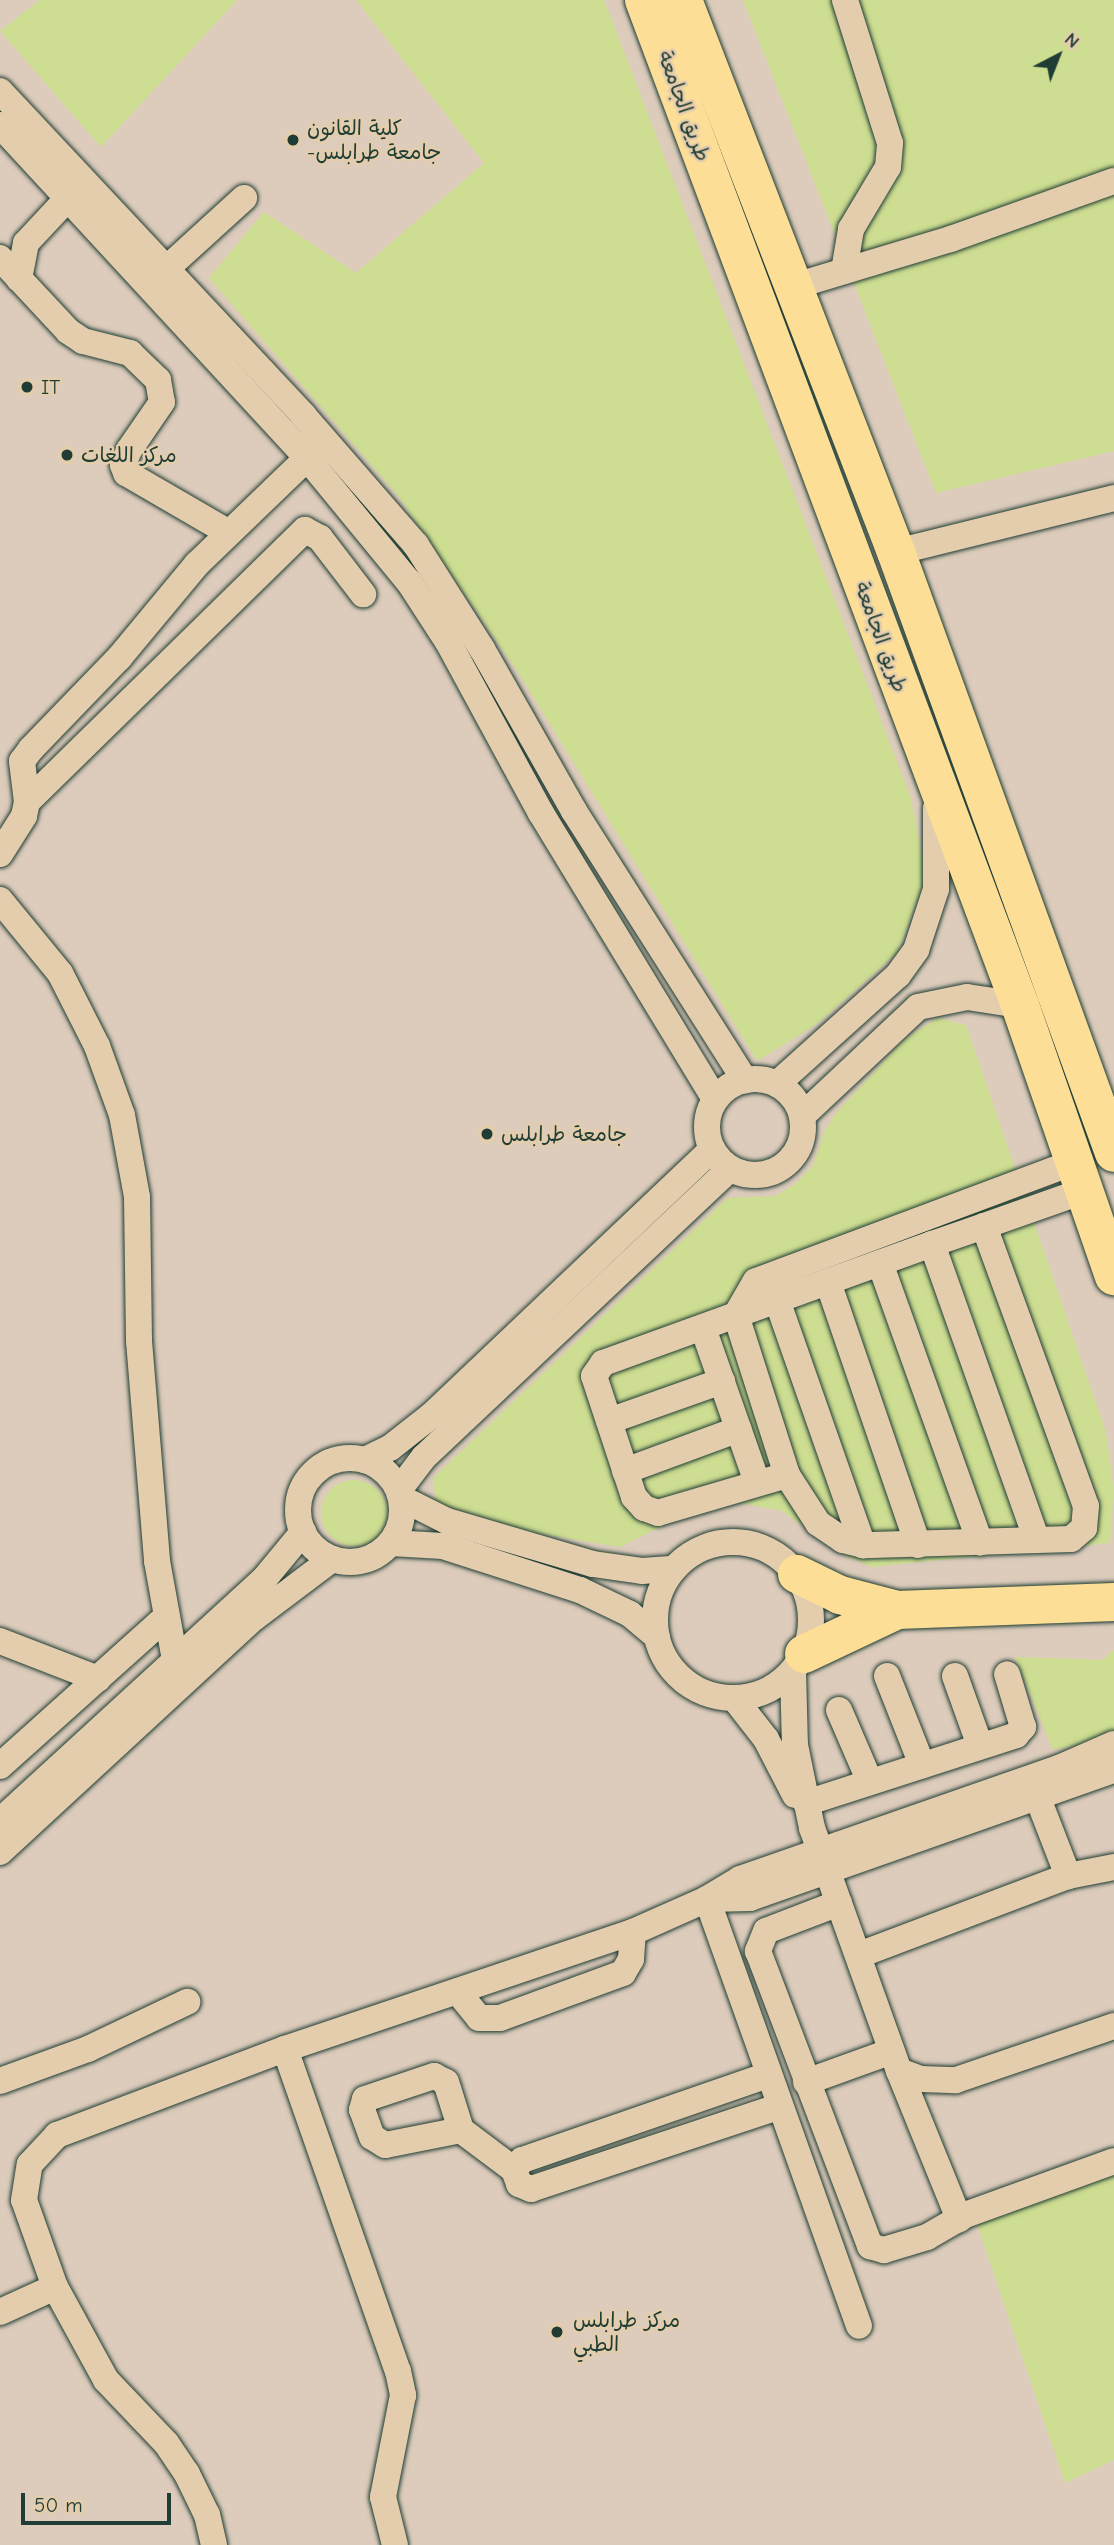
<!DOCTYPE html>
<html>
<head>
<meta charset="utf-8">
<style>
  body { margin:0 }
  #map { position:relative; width:1114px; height:2545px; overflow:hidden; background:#ddccbc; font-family:"Comic Neue","Playpen Sans Arabic",sans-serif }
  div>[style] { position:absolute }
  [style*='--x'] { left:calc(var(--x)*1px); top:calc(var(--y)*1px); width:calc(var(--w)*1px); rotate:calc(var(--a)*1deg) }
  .green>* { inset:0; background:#cddd91 }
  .round { border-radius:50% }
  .roads { filter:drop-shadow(0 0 2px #1f3d34) drop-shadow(0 0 2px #1f3d34) }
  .minor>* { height:26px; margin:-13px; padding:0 13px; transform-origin:13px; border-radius:13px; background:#e3cdac }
  .minor>.ring { margin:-13px; padding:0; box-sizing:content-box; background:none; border:26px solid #e3cdac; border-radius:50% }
  .highway>* { height:38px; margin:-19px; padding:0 19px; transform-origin:19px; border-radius:19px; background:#fcde96 }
  .dots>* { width:19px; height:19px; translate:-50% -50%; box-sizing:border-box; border:4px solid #e3cdac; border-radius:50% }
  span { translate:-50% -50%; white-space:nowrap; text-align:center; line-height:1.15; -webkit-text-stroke:5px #e3cdac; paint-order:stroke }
  .street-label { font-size:21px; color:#1f3d34 }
  .poi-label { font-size:21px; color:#1f3d34 }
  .left { translate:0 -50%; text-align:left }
  .north { position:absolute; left:1023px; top:21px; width:70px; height:70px; -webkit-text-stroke:5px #e3cdac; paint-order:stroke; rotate:42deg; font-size:19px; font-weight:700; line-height:28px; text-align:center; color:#1f3d34 }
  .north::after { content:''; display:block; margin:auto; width:24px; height:32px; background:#1f3d34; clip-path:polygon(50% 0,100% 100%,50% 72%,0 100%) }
  .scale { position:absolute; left:21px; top:2493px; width:150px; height:32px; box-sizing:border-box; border:4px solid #1f3d34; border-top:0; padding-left:9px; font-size:21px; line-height:24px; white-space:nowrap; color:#1f3d34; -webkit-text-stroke:5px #e3cdac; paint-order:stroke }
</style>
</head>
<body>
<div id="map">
  <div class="green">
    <i style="clip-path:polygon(40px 0,237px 0,101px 147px,0 31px)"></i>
    <i style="clip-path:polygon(356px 0,604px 0,911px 798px,926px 875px,898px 952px,817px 1024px,757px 1061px,521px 677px,399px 497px,209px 278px,264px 212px,356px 273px,484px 163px)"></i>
    <i style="clip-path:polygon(743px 0,1114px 0,1114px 451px,936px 493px)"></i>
    <i style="clip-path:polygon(938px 1018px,966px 1025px,1106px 1432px,1114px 1491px,1110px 1543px,871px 1567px,844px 1555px,782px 1511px,741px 1503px,709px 1503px,620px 1547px,535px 1533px,436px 1503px,433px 1478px,727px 1198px,775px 1196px,794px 1185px,813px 1166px,824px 1132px,836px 1113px,906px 1038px)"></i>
    <i class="round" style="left:321px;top:1480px;width:66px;height:66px"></i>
    <i style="clip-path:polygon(1114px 1649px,1114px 1738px,1053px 1750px,1015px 1657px,1103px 1660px)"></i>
    <i style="clip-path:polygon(1114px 2165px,1114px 2460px,1065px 2483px,973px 2212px)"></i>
  </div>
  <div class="roads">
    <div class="minor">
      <i style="--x:0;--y:91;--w:444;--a:46.9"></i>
      <i style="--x:303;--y:415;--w:172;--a:49"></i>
      <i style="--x:416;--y:545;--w:123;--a:57.6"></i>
      <i style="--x:482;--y:649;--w:186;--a:60.4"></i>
      <i style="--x:574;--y:811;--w:319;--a:57.6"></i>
      <i style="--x:0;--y:125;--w:453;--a:47.3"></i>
      <i style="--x:307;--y:458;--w:161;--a:50.6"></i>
      <i style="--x:409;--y:582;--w:72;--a:57"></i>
      <i style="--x:448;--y:642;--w:195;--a:61.5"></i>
      <i style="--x:541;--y:813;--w:335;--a:58.7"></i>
      <i style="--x:0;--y:258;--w:100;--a:47"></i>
      <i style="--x:68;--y:331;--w:18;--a:34"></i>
      <i style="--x:83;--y:341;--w:49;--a:14.3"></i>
      <i style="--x:130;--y:353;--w:39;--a:44"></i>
      <i style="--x:158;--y:380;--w:22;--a:80"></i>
      <i style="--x:162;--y:402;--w:58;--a:124.5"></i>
      <i style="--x:129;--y:450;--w:16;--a:112"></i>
      <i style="--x:123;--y:465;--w:9;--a:69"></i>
      <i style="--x:126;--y:473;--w:119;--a:30.2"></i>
      <i style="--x:165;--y:270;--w:107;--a:-42.3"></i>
      <i style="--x:844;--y:271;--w:43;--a:-80.5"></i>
      <i style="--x:851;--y:229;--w:72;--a:-59.2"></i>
      <i style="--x:888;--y:167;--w:24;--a:-85"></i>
      <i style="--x:890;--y:143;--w:150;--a:-107.5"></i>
      <i style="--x:19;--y:279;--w:37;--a:-79"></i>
      <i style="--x:26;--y:243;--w:60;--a:-47"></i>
      <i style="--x:795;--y:286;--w:163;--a:-16.8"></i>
      <i style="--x:951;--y:239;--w:173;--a:-19.6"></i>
      <i style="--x:896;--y:552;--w:225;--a:-13.9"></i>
      <i style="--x:27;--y:802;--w:389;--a:-44.4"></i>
      <i style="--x:305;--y:530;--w:17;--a:28"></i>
      <i style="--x:320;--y:538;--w:71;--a:52.5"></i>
      <i style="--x:0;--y:854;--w:45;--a:-57.7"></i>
      <i style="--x:24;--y:816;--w:14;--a:-78"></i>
      <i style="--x:27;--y:802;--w:41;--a:-97"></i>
      <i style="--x:22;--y:761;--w:15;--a:-53"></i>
      <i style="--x:31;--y:749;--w:127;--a:-46"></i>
      <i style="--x:119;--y:658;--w:122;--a:-50.3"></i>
      <i style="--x:197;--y:564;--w:153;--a:-43.9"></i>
      <i style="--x:0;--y:900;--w:94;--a:50.6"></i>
      <i style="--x:60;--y:973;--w:82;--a:63.1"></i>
      <i style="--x:97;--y:1046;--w:73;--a:70.1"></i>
      <i style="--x:122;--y:1115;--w:83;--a:79.6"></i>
      <i style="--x:137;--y:1197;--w:144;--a:89.2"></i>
      <i style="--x:139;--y:1341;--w:221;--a:85.3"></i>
      <i style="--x:157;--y:1561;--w:101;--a:79.7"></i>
      <i class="ring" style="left:707px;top:1079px;width:70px;height:70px"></i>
      <i style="--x:777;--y:1084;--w:163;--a:-42"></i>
      <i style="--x:898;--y:975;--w:31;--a:-54"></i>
      <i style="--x:916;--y:950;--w:64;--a:-71.8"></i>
      <i style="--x:936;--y:889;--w:81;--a:-90"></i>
      <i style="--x:802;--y:1116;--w:159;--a:-43.2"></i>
      <i style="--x:918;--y:1007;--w:50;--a:-11.5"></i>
      <i style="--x:967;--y:997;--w:54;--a:8.6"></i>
      <i style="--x:984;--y:1226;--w:298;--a:70"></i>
      <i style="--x:1086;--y:1506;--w:22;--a:95"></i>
      <i style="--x:1084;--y:1528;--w:17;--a:140"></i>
      <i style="--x:1071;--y:1539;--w:208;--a:178.3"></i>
      <i style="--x:863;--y:1545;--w:21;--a:-166"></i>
      <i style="--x:843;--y:1540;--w:30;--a:-146"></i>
      <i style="--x:818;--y:1523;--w:57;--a:-122.9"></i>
      <i style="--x:787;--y:1475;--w:134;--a:163.6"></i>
      <i style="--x:658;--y:1513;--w:15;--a:-160"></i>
      <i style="--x:644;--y:1508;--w:15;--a:-132"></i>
      <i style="--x:634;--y:1497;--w:127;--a:-108.3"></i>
      <i style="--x:594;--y:1376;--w:16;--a:-55"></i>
      <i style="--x:603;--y:1363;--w:350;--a:-19.9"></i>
      <i style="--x:932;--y:1244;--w:55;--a:-19.1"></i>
      <i style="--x:984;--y:1226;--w:108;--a:-19.4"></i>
      <i style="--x:932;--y:1244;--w:314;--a:70.5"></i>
      <i style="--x:880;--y:1263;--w:297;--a:70.3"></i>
      <i style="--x:828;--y:1282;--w:278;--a:71.1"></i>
      <i style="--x:777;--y:1300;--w:260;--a:70.7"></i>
      <i style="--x:703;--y:1328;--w:163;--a:70.7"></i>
      <i style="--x:609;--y:1421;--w:120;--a:-19.5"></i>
      <i class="ring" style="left:298px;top:1458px;width:78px;height:78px"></i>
      <i style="--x:365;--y:1460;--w:28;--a:-26"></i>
      <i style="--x:390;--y:1448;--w:53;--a:-38.2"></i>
      <i style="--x:432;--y:1415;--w:386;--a:-43.5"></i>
      <i style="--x:625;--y:1471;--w:121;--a:-20.2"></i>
      <i style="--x:787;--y:1475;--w:168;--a:-107.7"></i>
      <i style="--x:736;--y:1315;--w:39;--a:-60"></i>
      <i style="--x:756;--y:1281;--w:340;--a:-20.5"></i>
      <i style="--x:399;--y:1490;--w:41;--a:-52.9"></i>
      <i style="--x:424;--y:1457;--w:420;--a:-43.3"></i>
      <i style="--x:401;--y:1498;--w:51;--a:26.6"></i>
      <i style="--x:447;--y:1521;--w:152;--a:16.4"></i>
      <i style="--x:593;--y:1564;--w:49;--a:8.1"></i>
      <i style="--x:642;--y:1571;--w:32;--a:-4"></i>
      <i class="ring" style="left:655px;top:1542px;width:130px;height:130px"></i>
      <i style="--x:391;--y:1543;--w:52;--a:3.3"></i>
      <i style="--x:443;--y:1546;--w:144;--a:17.8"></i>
      <i style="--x:580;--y:1590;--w:55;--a:25.6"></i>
      <i style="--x:630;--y:1614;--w:35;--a:40"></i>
      <i style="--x:0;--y:1641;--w:105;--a:21.2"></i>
      <i style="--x:793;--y:1671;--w:74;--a:88.5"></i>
      <i style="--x:795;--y:1745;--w:85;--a:78.4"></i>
      <i style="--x:812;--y:1828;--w:258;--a:70.3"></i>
      <i style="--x:899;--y:2071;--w:160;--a:67.9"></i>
      <i style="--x:887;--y:1676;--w:96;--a:68.5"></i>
      <i style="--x:955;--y:1676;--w:74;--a:70.3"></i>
      <i style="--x:734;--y:1698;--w:52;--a:52"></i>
      <i style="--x:766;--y:1739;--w:63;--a:62.6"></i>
      <i style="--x:839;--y:1710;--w:78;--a:66.7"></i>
      <i style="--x:0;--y:1766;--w:222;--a:-41.9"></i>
      <i style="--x:1032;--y:1783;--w:100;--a:68.8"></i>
      <i style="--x:806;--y:1803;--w:221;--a:-17.9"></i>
      <i style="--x:1016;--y:1735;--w:11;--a:-49"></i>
      <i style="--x:1023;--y:1727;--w:55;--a:-106.8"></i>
      <i style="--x:0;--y:1821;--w:360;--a:-42.5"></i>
      <i style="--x:265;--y:1578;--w:60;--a:-50.4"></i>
      <i style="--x:0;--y:1852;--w:345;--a:-42.7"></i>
      <i style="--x:254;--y:1618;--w:98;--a:-37.1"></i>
      <i style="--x:707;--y:1899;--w:453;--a:70.4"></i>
      <i style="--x:709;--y:1899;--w:41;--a:-1.4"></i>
      <i style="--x:750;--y:1898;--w:386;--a:-19.4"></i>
      <i style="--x:839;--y:1903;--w:78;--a:159"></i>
      <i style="--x:766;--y:1931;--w:22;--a:112"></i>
      <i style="--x:758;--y:1951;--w:316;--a:69.2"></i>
      <i style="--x:870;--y:2246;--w:15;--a:16"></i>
      <i style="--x:884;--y:2250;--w:45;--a:-16.8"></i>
      <i style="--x:927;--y:2237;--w:44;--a:-30.1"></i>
      <i style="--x:965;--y:2215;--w:158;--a:-19.9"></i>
      <i style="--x:859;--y:1955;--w:223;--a:-20.7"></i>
      <i style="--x:1068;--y:1876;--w:47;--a:-11.1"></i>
      <i style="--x:458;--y:1992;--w:33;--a:51"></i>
      <i style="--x:479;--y:2018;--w:21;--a:0"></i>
      <i style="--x:500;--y:2018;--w:131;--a:-20.1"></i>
      <i style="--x:623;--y:1973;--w:16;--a:-60"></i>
      <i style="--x:631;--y:1959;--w:27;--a:-86"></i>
      <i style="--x:285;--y:2049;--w:341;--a:70.7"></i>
      <i style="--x:398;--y:2371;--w:25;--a:78"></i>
      <i style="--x:403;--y:2395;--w:104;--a:101.1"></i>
      <i style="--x:383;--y:2497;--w:49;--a:76"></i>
      <i style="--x:899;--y:2071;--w:23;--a:20"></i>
      <i style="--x:921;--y:2079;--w:35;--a:2"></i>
      <i style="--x:956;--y:2080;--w:167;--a:-18.9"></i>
      <i style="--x:768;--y:2075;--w:260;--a:160.9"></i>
      <i style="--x:522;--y:2160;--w:13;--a:129"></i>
      <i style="--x:514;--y:2170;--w:15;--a:70"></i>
      <i style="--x:519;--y:2184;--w:13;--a:23"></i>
      <i style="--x:531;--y:2189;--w:262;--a:-18.4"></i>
      <i style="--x:0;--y:2081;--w:94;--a:-20"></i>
      <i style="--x:88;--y:2049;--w:110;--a:-25.4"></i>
      <i style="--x:806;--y:2082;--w:91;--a:-19.8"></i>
      <i style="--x:461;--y:2130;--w:77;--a:168.8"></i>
      <i style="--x:385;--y:2145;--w:15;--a:-148"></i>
      <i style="--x:372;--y:2137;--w:29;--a:-110"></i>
      <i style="--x:362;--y:2110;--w:11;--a:-75"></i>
      <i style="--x:365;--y:2099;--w:73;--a:-18.4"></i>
      <i style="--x:434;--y:2076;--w:13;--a:27"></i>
      <i style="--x:446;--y:2082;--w:50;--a:72.6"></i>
      <i style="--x:461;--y:2130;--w:66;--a:37"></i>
      <i style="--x:0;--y:2312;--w:60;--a:-24.4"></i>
      <i style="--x:214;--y:2545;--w:31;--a:-103"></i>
      <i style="--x:207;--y:2515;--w:46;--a:-116"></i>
      <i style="--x:187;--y:2474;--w:37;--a:-124"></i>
      <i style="--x:166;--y:2443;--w:87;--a:-133.6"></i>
      <i style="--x:106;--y:2380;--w:106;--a:-118.7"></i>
      <i style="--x:55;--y:2287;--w:92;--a:-109.6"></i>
      <i style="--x:24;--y:2200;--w:36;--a:-81"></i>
      <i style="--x:30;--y:2164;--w:40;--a:-47"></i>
      <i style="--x:57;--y:2135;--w:244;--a:-20.7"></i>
      <i style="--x:285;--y:2049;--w:367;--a:-18.6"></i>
      <i style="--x:633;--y:1932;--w:81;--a:-24"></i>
      <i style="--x:707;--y:1899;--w:39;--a:-31"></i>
      <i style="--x:740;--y:1879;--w:338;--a:-19.2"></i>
      <i style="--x:1059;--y:1768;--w:60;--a:-23.6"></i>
    </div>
    <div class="highway">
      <i style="--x:644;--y:0;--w:1073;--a:69.49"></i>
      <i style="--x:1020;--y:1005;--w:287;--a:70.9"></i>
      <i style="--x:683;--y:0;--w:592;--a:68.9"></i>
      <i style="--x:896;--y:552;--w:639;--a:70.06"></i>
      <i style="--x:797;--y:1574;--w:48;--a:26"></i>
      <i style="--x:840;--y:1595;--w:59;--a:14.7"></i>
      <i style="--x:897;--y:1610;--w:217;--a:-2.1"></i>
      <i style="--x:804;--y:1654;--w:103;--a:-25.3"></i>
    </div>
  </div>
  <div class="dots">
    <i style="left:293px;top:140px;background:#1f3d34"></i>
    <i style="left:27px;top:387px;background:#1f3d34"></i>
    <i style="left:67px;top:455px;background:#1f3d34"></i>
    <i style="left:487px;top:1134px;background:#1f3d34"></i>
    <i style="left:557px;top:2332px;background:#1f3d34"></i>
  </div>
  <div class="street-label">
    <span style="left:684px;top:106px;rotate:70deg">طريق الجامعة</span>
    <span style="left:881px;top:637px;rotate:70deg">طريق الجامعة</span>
  </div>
  <div class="poi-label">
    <span class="left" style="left:307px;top:140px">كلية القانون<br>-جامعة طرابلس</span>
    <span class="left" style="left:41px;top:387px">IT</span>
    <span class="left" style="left:81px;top:455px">مركز اللغات</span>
    <span class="left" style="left:501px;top:1134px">جامعة طرابلس</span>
    <span class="left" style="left:573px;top:2332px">مركز طرابلس<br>الطبي</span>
  </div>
  <div class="north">N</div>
  <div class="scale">50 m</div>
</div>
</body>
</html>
